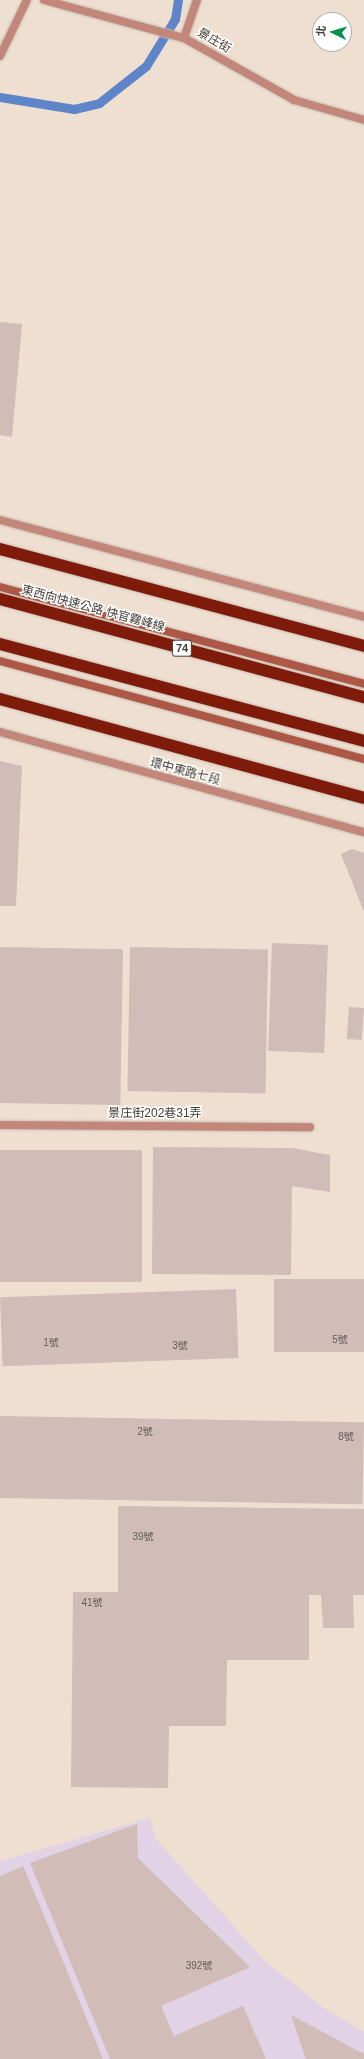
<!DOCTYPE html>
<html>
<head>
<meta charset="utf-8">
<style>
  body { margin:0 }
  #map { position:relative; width:364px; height:2059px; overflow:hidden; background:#eedfd1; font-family:Helvetica,"Noto Sans TC",sans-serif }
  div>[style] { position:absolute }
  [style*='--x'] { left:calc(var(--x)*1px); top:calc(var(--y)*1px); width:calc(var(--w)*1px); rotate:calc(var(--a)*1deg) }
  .industrial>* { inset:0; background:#e1d2e5 }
  .stream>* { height:9px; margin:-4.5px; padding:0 4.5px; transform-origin:4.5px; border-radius:4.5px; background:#5e85c8 }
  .building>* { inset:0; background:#d1bcb8; transform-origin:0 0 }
  .roads { filter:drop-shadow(0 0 1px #c8bbaf) drop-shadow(0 0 1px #c8bbaf) }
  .lane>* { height:8px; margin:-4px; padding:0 4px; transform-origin:4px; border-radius:4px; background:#c2867a }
  .street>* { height:8px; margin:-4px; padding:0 4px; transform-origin:4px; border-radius:4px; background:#c2867a }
  .secondary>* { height:8px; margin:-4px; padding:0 4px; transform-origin:4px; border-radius:4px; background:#ad5747 }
  .highway>* { height:12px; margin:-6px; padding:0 6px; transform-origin:6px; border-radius:6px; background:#7e1b0a }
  span { translate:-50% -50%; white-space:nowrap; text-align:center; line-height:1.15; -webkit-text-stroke:3px #fff; paint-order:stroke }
  .number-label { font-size:10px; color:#665c56 }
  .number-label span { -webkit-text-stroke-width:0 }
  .shield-label span { padding:1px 3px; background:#fff; border:1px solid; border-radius:3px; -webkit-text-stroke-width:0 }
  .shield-label { font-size:11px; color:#423c36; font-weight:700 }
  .street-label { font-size:12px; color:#423c36 }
  .north { position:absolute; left:312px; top:12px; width:40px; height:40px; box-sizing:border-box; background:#fff; border:1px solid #b3b1af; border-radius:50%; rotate:275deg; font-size:11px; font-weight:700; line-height:16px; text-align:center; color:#423c36 }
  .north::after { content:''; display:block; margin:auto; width:14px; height:18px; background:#08904f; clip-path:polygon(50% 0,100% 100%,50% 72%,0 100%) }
</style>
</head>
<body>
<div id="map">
  <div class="industrial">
    <i style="clip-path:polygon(150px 1818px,156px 1839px,265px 1961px,325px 2009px,364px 2032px,364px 2059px,0 2059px,0 1861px)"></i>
  </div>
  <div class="stream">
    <i style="--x:0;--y:97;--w:75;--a:9.2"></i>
    <i style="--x:74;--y:109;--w:26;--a:-13"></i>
    <i style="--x:99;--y:103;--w:60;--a:-38.2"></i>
    <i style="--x:146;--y:66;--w:55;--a:-58.3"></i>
    <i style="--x:175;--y:19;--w:19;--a:-81"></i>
  </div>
  <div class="building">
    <i style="clip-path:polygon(0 322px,22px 324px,12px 437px,0 435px)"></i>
    <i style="clip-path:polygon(0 761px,22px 766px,16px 906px,0 906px)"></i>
    <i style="clip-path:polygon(352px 849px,364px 853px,364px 912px,341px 854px)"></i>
    <i style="left:272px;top:943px;width:56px;height:108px;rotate:2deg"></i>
    <i style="left:0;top:947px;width:123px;height:156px;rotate:1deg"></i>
    <i style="left:130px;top:947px;width:138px;height:144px;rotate:1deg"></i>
    <i style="left:349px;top:1007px;width:15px;height:32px;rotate:4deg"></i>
    <i style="clip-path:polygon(153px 1147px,292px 1148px,330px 1155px,330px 1192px,292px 1186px,291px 1275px,152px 1274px)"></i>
    <i style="left:0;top:1150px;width:142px;height:132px"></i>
    <i style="left:364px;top:1279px;width:73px;height:90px;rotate:90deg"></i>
    <i style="left:236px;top:1289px;width:69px;height:236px;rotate:88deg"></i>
    <i style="left:0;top:1416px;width:364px;height:82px;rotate:1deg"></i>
    <i style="clip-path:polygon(118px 1506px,364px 1509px,364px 1595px,353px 1595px,354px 1628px,323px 1628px,321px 1595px,309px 1595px,309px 1660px,227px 1660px,226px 1726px,169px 1726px,168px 1788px,71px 1787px,73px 1592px,118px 1592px)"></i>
    <i style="clip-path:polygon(137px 1824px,138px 1858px,250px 1967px,161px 2006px,174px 2036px,243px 2006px,266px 2059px,110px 2059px,30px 1863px)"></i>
    <i style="clip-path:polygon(23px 1866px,58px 1949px,103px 2059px,0 2059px,0 1876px)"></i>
    <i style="clip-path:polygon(291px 2015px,364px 2054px,364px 2059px,306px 2059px)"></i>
  </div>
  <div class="roads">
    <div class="lane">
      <i style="--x:184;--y:38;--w:40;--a:-71.1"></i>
    </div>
    <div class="street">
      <i style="--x:44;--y:0;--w:145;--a:15.2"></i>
      <i style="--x:184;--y:38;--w:126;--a:29.4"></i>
      <i style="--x:294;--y:100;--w:73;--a:15.9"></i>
      <i style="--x:0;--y:56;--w:62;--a:-64.3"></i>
      <i style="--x:0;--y:520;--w:377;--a:14.9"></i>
      <i style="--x:0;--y:732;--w:377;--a:15.4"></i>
      <i style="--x:0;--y:1125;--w:310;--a:0.4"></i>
    </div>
    <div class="secondary">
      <i style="--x:0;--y:587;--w:377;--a:14.9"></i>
      <i style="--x:0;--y:661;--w:377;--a:15.1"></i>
    </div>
    <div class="highway">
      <i style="--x:0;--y:549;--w:377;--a:14.9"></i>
      <i style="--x:0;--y:599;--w:377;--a:15.1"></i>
      <i style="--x:0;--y:644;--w:377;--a:14.9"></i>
      <i style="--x:0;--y:699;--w:377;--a:15.2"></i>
    </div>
  </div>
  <div class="number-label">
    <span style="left:340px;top:1340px">5號</span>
    <span style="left:51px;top:1343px">1號</span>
    <span style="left:180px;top:1346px">3號</span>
    <span style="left:145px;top:1432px">2號</span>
    <span style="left:346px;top:1437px">8號</span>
    <span style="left:143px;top:1537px">39號</span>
    <span style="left:92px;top:1603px">41號</span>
    <span style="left:199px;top:1966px">392號</span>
  </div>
  <div class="shield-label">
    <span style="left:182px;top:648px">74</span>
  </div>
  <div class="street-label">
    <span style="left:214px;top:41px;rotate:30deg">景庄街</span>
    <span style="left:93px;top:609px;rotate:15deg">東西向快速公路 快官霧峰線</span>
    <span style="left:185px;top:772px;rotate:15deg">環中東路七段</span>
    <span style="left:155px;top:1114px">景庄街202巷31弄</span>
  </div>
  <div class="north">北</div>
</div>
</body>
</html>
